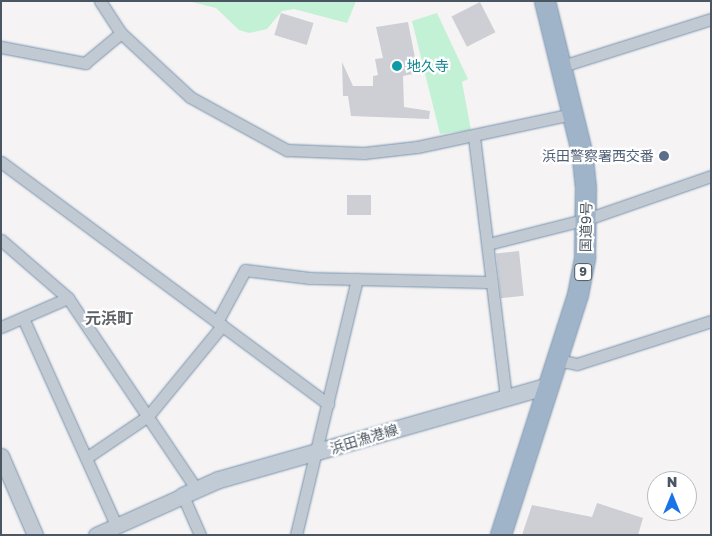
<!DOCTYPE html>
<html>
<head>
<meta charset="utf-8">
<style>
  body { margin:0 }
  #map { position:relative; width:712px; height:536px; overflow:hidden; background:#f5f3f3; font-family:"Golos Text","Noto Sans JP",sans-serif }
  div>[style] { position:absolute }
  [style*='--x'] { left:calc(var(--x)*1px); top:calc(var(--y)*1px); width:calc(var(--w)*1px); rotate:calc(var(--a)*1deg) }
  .green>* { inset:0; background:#c3f1d5 }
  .building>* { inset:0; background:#cdcfd5; transform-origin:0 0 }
  .roads { filter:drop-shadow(0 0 1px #7690ad) drop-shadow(0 0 1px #7690ad) }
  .minor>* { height:11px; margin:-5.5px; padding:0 5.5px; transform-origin:5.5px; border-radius:5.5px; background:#c1cad2 }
  .tertiary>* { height:15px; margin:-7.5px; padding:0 7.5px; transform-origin:7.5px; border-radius:7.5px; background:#c1cad2 }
  .secondary>* { height:16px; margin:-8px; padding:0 8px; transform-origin:8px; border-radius:8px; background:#c1cbd6 }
  .trunk>* { height:20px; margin:-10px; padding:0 10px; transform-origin:10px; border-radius:10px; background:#9fb4c9 }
  .dots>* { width:14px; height:14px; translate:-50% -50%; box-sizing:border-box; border:2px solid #fff; border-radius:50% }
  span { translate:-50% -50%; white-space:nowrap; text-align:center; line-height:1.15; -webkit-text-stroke:4.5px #fff; paint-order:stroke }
  .shield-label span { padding:1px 4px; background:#fff; border:1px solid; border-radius:4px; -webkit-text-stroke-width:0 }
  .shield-label { font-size:12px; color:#4a5661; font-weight:700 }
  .culture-label { font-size:14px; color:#0d838f }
  .left { translate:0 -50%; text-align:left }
  .service-label { font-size:14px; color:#4e5e75 }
  .right { translate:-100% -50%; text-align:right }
  .street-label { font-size:14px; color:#4a5661 }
  .quarter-label { font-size:16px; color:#5f6368; font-weight:700 }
  .frame { position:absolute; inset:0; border:2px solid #4a5661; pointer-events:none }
  .north { position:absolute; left:647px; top:471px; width:50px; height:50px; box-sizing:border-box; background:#fff; border:1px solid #b7bbc0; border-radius:50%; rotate:0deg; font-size:14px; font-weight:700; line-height:20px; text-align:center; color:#4a5661 }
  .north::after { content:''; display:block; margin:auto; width:18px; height:22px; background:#1a73e8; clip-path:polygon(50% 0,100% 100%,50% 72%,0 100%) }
</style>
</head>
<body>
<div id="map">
  <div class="green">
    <i style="clip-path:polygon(188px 1px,356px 1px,347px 23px,294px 9px,282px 11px,267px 29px,249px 33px,239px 30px,216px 8px)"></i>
    <i style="clip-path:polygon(437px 13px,468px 79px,462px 82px,471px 130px,440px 134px,412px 21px)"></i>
  </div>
  <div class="building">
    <i style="left:480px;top:2px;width:34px;height:32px;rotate:63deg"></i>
    <i style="left:281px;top:13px;width:34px;height:23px;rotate:17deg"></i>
    <i style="clip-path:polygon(408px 22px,418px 73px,403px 76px,404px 107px,430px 111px,429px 119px,351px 116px,348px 96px,343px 96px,342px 62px,353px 86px,373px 86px,373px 76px,378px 75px,375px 59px,383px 58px,376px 27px)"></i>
    <i style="left:347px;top:195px;width:24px;height:20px"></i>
    <i style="left:519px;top:251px;width:45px;height:23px;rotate:84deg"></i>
    <i style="clip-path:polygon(597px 503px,643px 518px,638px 535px,522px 535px,532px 505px,592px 517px)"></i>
  </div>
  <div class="roads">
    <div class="minor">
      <i style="--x:100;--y:1;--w:38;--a:57"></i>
      <i style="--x:121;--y:33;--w:94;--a:42.8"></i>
      <i style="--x:190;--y:97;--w:111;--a:28.7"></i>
      <i style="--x:287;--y:150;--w:77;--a:2.2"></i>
      <i style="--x:364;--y:153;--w:53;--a:-6.5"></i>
      <i style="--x:417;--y:147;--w:158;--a:-12"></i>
      <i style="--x:1;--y:47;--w:86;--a:10.8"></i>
      <i style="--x:85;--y:63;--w:47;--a:-39.8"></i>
      <i style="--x:559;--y:67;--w:159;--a:-17.5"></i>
      <i style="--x:474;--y:137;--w:262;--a:83"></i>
      <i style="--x:1;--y:162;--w:407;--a:36.5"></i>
      <i style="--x:1;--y:240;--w:89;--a:40.9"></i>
      <i style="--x:68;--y:298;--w:231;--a:56.1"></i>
      <i style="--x:488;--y:244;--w:102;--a:-14.2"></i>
      <i style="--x:587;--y:219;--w:131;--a:-19.1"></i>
      <i style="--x:23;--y:318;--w:227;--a:65.8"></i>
      <i style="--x:217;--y:322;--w:59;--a:-61.7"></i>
      <i style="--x:245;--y:270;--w:65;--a:7"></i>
      <i style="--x:310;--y:278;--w:181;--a:1.3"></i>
      <i style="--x:1;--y:327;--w:73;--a:-23.4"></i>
      <i style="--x:557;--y:360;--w:20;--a:11"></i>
      <i style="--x:577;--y:364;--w:141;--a:-17.8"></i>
      <i style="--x:86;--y:458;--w:75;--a:-34.1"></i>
      <i style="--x:148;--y:416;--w:117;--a:-50.6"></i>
      <i style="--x:183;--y:496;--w:43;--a:66.4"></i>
      <i style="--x:296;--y:535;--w:263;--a:-76.6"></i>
    </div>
    <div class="tertiary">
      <i style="--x:1;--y:456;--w:86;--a:66.7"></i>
      <i style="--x:96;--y:535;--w:95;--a:-24.1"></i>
    </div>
    <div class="secondary">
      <i style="--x:183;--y:496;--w:39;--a:-24"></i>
      <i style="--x:219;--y:480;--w:342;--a:-15.9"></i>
    </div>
    <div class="trunk">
      <i style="--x:501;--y:535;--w:252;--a:-72.2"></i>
      <i style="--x:578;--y:295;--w:38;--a:-79"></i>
      <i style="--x:585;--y:258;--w:70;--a:-89.2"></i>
      <i style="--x:586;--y:188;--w:36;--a:-96"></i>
      <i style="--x:582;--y:152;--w:155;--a:-103.8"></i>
    </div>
  </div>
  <div class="dots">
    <i style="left:397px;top:66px;background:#0f9aa8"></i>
    <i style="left:664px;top:156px;background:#5c6f8a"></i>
  </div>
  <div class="shield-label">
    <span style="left:583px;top:272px">9</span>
  </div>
  <div class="culture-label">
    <span class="left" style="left:407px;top:66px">地久寺</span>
  </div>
  <div class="service-label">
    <span class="right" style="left:654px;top:156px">浜田警察署西交番</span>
  </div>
  <div class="street-label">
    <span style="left:586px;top:227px;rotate:-89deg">国道9号</span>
    <span style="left:364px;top:439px;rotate:-17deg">浜田漁港線</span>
  </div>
  <div class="quarter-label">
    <span style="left:109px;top:318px">元浜町</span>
  </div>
  <div class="frame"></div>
  <div class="north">N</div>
</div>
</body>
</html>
